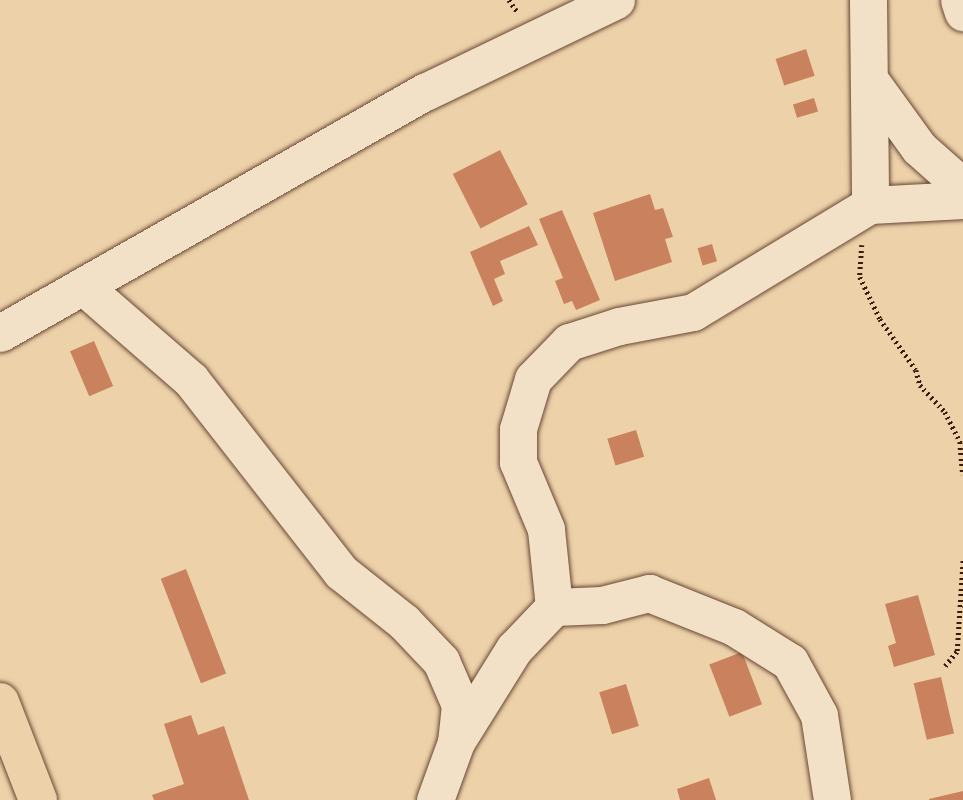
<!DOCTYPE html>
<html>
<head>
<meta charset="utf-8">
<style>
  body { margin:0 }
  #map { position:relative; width:963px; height:800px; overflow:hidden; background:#edd1a9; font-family:"Sorts Mill Goudy",serif }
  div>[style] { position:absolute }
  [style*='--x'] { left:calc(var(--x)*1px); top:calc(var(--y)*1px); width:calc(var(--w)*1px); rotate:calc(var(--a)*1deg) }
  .building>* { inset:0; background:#c9825d; transform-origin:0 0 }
  .path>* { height:4.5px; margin-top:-2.25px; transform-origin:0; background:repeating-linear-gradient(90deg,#3c1a0d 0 2px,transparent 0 5.5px) }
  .roads { filter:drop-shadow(0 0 2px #684834) drop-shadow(0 0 2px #684834) }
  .minor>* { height:37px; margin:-18.5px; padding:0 18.5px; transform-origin:18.5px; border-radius:18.5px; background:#f3e1c7 }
  .major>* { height:38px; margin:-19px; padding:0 19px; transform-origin:19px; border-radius:19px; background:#edd1a9 }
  span { translate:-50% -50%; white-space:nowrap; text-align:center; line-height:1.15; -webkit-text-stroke:6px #f3e1c7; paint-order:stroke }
</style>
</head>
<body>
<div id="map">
  <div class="building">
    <i style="left:806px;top:49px;width:28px;height:32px;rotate:72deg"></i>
    <i style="left:814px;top:98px;width:14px;height:22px;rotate:73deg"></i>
    <i style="left:500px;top:150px;width:61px;height:53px;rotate:63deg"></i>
    <i style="clip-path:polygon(650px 194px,655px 210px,663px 208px,673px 237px,665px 239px,672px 262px,615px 281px,593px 213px)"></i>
    <i style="clip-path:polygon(562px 210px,600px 300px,576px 310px,572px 301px,564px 304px,555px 281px,563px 278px,539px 219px)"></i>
    <i style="clip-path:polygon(529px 226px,538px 245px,500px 261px,505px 274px,494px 279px,503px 301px,493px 306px,470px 252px)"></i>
    <i style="left:712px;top:244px;width:18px;height:15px;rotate:74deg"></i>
    <i style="left:94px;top:341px;width:49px;height:26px;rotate:67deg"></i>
    <i style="left:636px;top:430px;width:28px;height:30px;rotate:73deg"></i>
    <i style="left:186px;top:569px;width:112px;height:27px;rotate:69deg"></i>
    <i style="clip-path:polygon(918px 595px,935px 655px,894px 667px,888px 646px,896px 643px,885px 604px)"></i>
    <i style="left:742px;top:652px;width:56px;height:35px;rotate:69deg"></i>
    <i style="left:941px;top:677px;width:58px;height:28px;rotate:77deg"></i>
    <i style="left:626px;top:684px;width:44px;height:28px;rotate:73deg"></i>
    <i style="clip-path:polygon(191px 715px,198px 735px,224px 726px,249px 800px,154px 800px,152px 795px,184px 784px,164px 724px)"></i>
    <i style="clip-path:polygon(709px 778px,716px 800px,680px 800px,677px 789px)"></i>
    <i style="clip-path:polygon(963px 791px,963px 800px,929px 800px,929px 799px)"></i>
  </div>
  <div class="path">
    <i style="--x:509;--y:0;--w:16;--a:55"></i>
    <i style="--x:862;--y:245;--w:32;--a:94"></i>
    <i style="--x:860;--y:277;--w:47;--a:64.5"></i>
    <i style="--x:880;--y:319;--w:62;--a:54.8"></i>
    <i style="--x:916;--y:370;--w:16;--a:75"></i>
    <i style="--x:920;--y:385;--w:37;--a:47"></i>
    <i style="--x:945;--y:412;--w:34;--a:63"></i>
    <i style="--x:960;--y:442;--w:33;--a:85"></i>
    <i style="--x:945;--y:666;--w:19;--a:-51"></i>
    <i style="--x:957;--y:651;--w:92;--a:-86.3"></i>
  </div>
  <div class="roads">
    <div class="minor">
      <i style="--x:868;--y:0;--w:205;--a:89.4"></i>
      <i style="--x:959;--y:0;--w:13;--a:72"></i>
      <i style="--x:872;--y:83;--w:80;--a:54.1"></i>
      <i style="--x:919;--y:148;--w:59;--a:41.6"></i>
      <i style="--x:83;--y:286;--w:143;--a:41"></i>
      <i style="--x:191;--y:380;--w:244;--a:52"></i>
      <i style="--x:341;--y:572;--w:80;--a:38.4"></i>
      <i style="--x:404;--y:622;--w:54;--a:46.5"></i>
      <i style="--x:441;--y:661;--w:48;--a:66.6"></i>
      <i style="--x:460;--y:705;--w:37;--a:96"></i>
      <i style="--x:0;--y:333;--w:489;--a:-29.6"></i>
      <i style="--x:425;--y:92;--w:212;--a:-25.7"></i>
      <i style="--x:554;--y:607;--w:48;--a:-2.4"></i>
      <i style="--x:602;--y:605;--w:49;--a:-14.3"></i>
      <i style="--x:649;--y:593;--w:92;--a:21.8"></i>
      <i style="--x:734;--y:627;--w:66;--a:32"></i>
      <i style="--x:790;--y:662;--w:60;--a:61.3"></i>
      <i style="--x:819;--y:715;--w:86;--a:81.3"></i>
      <i style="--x:435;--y:800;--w:62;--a:-70.1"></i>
      <i style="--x:456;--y:742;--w:110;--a:-58.1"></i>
      <i style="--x:514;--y:649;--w:58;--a:-46.4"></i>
      <i style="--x:554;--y:607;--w:78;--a:-95.9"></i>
      <i style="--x:546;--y:529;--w:73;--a:-112.7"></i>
      <i style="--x:518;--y:462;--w:33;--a:-90"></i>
      <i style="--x:518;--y:429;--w:52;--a:-73.3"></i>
      <i style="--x:533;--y:379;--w:52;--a:-45.8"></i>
      <i style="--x:569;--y:342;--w:52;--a:-17.7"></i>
      <i style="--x:619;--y:326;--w:75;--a:-10.7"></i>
      <i style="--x:693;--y:312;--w:207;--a:-31.2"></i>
      <i style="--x:870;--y:205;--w:93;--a:-3.1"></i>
    </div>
    <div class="major">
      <i style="--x:0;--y:702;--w:105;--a:68.8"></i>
    </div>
  </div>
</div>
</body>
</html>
